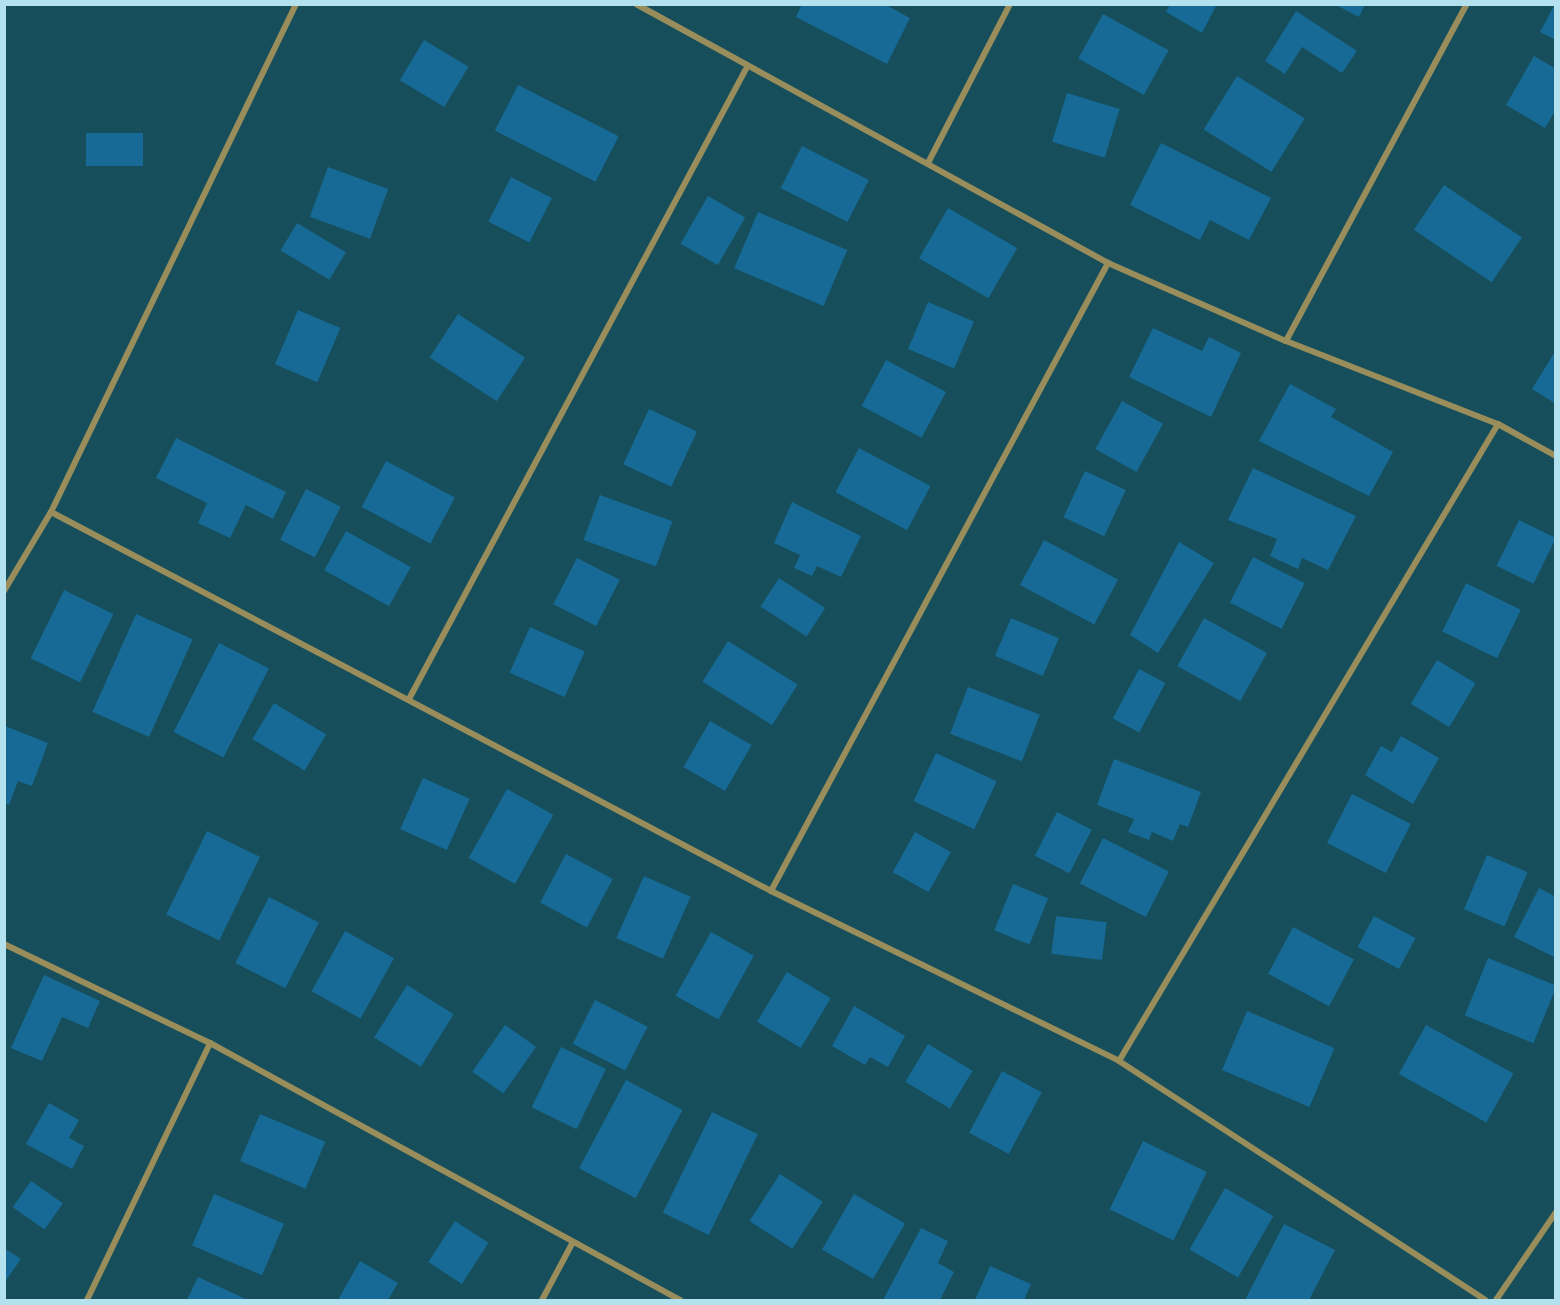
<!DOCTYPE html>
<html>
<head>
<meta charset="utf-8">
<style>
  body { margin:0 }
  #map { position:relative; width:1560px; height:1305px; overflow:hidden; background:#164e5b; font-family:Manrope,sans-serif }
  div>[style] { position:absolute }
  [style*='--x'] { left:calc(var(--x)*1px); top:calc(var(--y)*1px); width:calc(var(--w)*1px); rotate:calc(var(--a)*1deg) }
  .building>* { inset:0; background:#176a95; transform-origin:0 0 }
  .street>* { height:6px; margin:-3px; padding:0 3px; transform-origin:3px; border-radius:3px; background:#998e5b }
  span { translate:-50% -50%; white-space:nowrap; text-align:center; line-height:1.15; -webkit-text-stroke:4.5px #03323c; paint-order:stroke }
  .frame { position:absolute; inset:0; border:6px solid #b3e1ee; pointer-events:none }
</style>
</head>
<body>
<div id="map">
  <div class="building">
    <i style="clip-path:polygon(802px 4px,884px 4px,910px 18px,887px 64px,796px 17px)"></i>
    <i style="clip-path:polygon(1170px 4px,1217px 4px,1202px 33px,1166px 12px)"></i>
    <i style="clip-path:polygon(1334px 4px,1365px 4px,1359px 17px)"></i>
    <i style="clip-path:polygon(1555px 4px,1556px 4px,1556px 40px,1540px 32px)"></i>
    <i style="clip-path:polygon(1296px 11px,1357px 51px,1342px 73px,1302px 47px,1285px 74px,1265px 61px)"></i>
    <i style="left:1103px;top:14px;width:75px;height:51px;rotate:29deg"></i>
    <i style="left:424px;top:40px;width:52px;height:47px;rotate:31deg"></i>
    <i style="clip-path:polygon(1534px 56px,1556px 69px,1556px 109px,1545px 128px,1506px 105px)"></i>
    <i style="left:1237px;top:76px;width:80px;height:63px;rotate:32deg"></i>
    <i style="left:518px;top:85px;width:113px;height:51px;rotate:27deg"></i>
    <i style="left:1067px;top:93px;width:55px;height:51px;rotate:17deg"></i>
    <i style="left:143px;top:133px;width:33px;height:57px;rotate:90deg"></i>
    <i style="clip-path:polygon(1161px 143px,1271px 198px,1249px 240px,1210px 220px,1200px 240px,1130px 205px)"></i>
    <i style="left:802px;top:146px;width:75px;height:47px;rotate:27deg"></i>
    <i style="left:328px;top:167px;width:64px;height:53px;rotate:20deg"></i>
    <i style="left:511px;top:177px;width:46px;height:50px;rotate:27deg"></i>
    <i style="left:1444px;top:185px;width:94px;height:54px;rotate:34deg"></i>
    <i style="left:708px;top:196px;width:43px;height:55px;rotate:30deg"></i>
    <i style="left:948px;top:208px;width:80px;height:58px;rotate:30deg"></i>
    <i style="left:758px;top:212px;width:97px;height:61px;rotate:23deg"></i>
    <i style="left:297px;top:223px;width:57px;height:32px;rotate:31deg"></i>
    <i style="left:928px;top:302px;width:50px;height:51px;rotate:23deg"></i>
    <i style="left:298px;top:310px;width:46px;height:59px;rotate:23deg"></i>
    <i style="left:458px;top:314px;width:80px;height:52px;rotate:33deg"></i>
    <i style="clip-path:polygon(1153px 328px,1202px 351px,1209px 337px,1241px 353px,1211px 417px,1129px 377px)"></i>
    <i style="clip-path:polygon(1556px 350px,1556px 404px,1532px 389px)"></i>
    <i style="left:886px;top:360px;width:68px;height:52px;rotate:28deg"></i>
    <i style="clip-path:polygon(1290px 384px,1336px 409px,1331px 417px,1393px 452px,1369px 496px,1259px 441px)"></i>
    <i style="left:1122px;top:401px;width:47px;height:55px;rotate:29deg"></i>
    <i style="left:649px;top:409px;width:53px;height:61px;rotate:25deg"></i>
    <i style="clip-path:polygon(176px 438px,286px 492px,273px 519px,246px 505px,230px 538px,198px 523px,207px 503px,156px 478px)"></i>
    <i style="left:859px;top:448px;width:81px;height:50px;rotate:28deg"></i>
    <i style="left:386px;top:461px;width:78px;height:52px;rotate:28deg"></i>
    <i style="clip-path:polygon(1253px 468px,1356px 516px,1328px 570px,1302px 558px,1298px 569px,1270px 556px,1277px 539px,1228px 520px)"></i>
    <i style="left:1085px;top:471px;width:45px;height:51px;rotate:25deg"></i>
    <i style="left:306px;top:489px;width:39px;height:57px;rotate:27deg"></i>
    <i style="left:600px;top:495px;width:77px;height:48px;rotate:20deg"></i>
    <i style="clip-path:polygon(792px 502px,861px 536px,841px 577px,817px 566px,812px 576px,794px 568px,800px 555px,774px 543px)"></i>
    <i style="left:1519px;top:520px;width:41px;height:51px;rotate:26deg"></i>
    <i style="left:346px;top:531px;width:74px;height:45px;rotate:29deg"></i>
    <i style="left:1044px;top:540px;width:84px;height:51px;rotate:28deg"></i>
    <i style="clip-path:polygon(1179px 542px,1214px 563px,1158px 653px,1130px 635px)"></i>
    <i style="left:1253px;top:557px;width:58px;height:51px;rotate:27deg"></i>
    <i style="left:577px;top:558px;width:48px;height:52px;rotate:27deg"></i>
    <i style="left:779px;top:578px;width:55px;height:34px;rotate:33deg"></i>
    <i style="left:1466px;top:583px;width:61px;height:54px;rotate:26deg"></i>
    <i style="left:64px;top:590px;width:55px;height:76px;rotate:26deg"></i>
    <i style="left:136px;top:614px;width:62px;height:107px;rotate:24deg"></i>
    <i style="left:1011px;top:618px;width:52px;height:41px;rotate:23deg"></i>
    <i style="left:1204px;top:618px;width:72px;height:55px;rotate:29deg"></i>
    <i style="left:530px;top:627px;width:60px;height:50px;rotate:24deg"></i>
    <i style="left:728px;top:641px;width:82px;height:48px;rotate:32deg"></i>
    <i style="left:219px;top:643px;width:56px;height:100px;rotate:27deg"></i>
    <i style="left:1437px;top:660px;width:45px;height:51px;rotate:31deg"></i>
    <i style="left:1139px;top:669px;width:30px;height:56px;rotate:28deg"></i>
    <i style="left:968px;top:687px;width:77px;height:50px;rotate:21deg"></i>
    <i style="left:274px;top:703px;width:61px;height:42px;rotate:31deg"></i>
    <i style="left:710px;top:721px;width:48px;height:53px;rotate:30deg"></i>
    <i style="clip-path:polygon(5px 726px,48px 743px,32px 786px,18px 781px,9px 805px,5px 803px)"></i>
    <i style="clip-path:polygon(1401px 736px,1439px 758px,1413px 804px,1365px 775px,1381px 746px,1392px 752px)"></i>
    <i style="left:936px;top:753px;width:67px;height:53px;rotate:25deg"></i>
    <i style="clip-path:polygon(1114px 759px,1201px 792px,1188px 827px,1180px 824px,1173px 841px,1152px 832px,1149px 840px,1128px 832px,1134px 819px,1097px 805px)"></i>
    <i style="left:423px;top:778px;width:51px;height:56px;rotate:24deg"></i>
    <i style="left:507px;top:789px;width:53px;height:79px;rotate:29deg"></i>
    <i style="left:1352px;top:794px;width:66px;height:55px;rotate:27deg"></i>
    <i style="left:1057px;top:812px;width:39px;height:49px;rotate:27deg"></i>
    <i style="left:207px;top:831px;width:59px;height:93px;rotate:26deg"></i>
    <i style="left:915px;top:832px;width:41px;height:46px;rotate:29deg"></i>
    <i style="left:1103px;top:838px;width:74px;height:51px;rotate:27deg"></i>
    <i style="left:566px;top:854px;width:53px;height:55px;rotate:28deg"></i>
    <i style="left:1487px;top:855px;width:44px;height:59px;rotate:23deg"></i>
    <i style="left:644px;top:876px;width:51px;height:68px;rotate:24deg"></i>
    <i style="left:1013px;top:884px;width:38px;height:50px;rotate:22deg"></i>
    <i style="clip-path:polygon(1539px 888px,1556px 897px,1556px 958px,1514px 937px)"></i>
    <i style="left:269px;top:897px;width:56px;height:74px;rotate:27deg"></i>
    <i style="left:1056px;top:916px;width:51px;height:38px;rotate:7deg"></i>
    <i style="left:1374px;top:916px;width:47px;height:35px;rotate:28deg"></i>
    <i style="left:1293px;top:927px;width:69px;height:53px;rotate:28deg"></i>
    <i style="left:345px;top:931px;width:56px;height:69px;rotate:29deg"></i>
    <i style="left:711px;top:932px;width:49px;height:73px;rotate:29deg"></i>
    <i style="left:1488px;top:958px;width:74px;height:62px;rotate:22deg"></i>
    <i style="left:787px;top:972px;width:51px;height:58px;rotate:31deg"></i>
    <i style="clip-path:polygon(44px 975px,100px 1001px,88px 1028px,62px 1017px,42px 1061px,11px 1048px)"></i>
    <i style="left:407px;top:985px;width:55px;height:62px;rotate:32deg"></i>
    <i style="left:595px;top:1000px;width:59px;height:49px;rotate:27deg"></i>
    <i style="clip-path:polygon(854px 1006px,905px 1036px,888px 1067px,870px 1057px,865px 1065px,832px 1046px)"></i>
    <i style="left:1247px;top:1011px;width:95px;height:64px;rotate:23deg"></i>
    <i style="left:505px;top:1025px;width:38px;height:57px;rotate:35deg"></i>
    <i style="left:1426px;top:1025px;width:100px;height:56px;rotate:29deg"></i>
    <i style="left:928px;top:1044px;width:52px;height:44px;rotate:31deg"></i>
    <i style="left:561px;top:1047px;width:50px;height:67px;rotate:26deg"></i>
    <i style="left:1002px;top:1071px;width:45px;height:70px;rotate:28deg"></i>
    <i style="left:626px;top:1080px;width:64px;height:100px;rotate:28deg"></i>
    <i style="clip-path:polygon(49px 1103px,79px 1120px,69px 1138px,84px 1146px,72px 1169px,26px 1144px)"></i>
    <i style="left:712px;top:1112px;width:51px;height:112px;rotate:26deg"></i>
    <i style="left:260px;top:1114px;width:71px;height:51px;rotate:23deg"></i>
    <i style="left:1143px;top:1141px;width:71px;height:76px;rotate:26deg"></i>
    <i style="left:780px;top:1174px;width:51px;height:56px;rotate:33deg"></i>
    <i style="left:31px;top:1181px;width:39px;height:32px;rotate:35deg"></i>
    <i style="left:1225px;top:1188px;width:56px;height:71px;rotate:30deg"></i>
    <i style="left:214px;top:1194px;width:76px;height:56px;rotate:23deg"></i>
    <i style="left:854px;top:1194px;width:59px;height:64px;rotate:30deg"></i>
    <i style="left:455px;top:1221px;width:40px;height:49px;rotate:33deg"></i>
    <i style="clip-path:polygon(1284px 1224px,1335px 1250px,1309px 1300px,1245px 1300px)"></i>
    <i style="clip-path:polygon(921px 1228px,948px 1241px,938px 1263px,954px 1272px,940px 1300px,883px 1300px)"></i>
    <i style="clip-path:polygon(4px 1248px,21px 1259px,4px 1283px)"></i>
    <i style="clip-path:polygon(360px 1261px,398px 1283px,388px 1300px,338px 1300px)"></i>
    <i style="clip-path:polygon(990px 1266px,1031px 1284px,1024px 1300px,975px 1300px)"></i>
    <i style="clip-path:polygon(198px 1277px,248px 1300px,187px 1300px)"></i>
  </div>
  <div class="street">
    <i style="--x:636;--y:4;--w:538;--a:28.75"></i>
    <i style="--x:1108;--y:263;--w:194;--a:23.7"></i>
    <i style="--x:1286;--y:341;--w:228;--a:21.4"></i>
    <i style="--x:1498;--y:424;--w:66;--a:28.9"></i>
    <i style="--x:928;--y:163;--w:179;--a:-62.7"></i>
    <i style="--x:1286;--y:341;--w:383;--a:-61.8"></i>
    <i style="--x:51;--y:512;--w:814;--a:27.76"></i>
    <i style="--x:771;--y:891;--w:387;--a:26"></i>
    <i style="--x:1119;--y:1061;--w:437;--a:33.1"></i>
    <i style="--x:4;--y:591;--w:92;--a:-59.3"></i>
    <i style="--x:51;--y:512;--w:564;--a:-64.25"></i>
    <i style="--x:409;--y:699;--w:714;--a:-61.86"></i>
    <i style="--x:771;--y:891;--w:713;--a:-61.78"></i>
    <i style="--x:4;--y:944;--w:229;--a:25.7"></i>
    <i style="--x:210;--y:1043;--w:536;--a:28.67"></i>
    <i style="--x:1119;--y:1061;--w:741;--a:-59.25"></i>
    <i style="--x:87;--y:1300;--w:285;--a:-64.4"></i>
    <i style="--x:542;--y:1300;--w:66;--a:-61.9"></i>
    <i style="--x:1496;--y:1300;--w:107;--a:-55.7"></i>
  </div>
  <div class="frame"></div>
</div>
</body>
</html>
